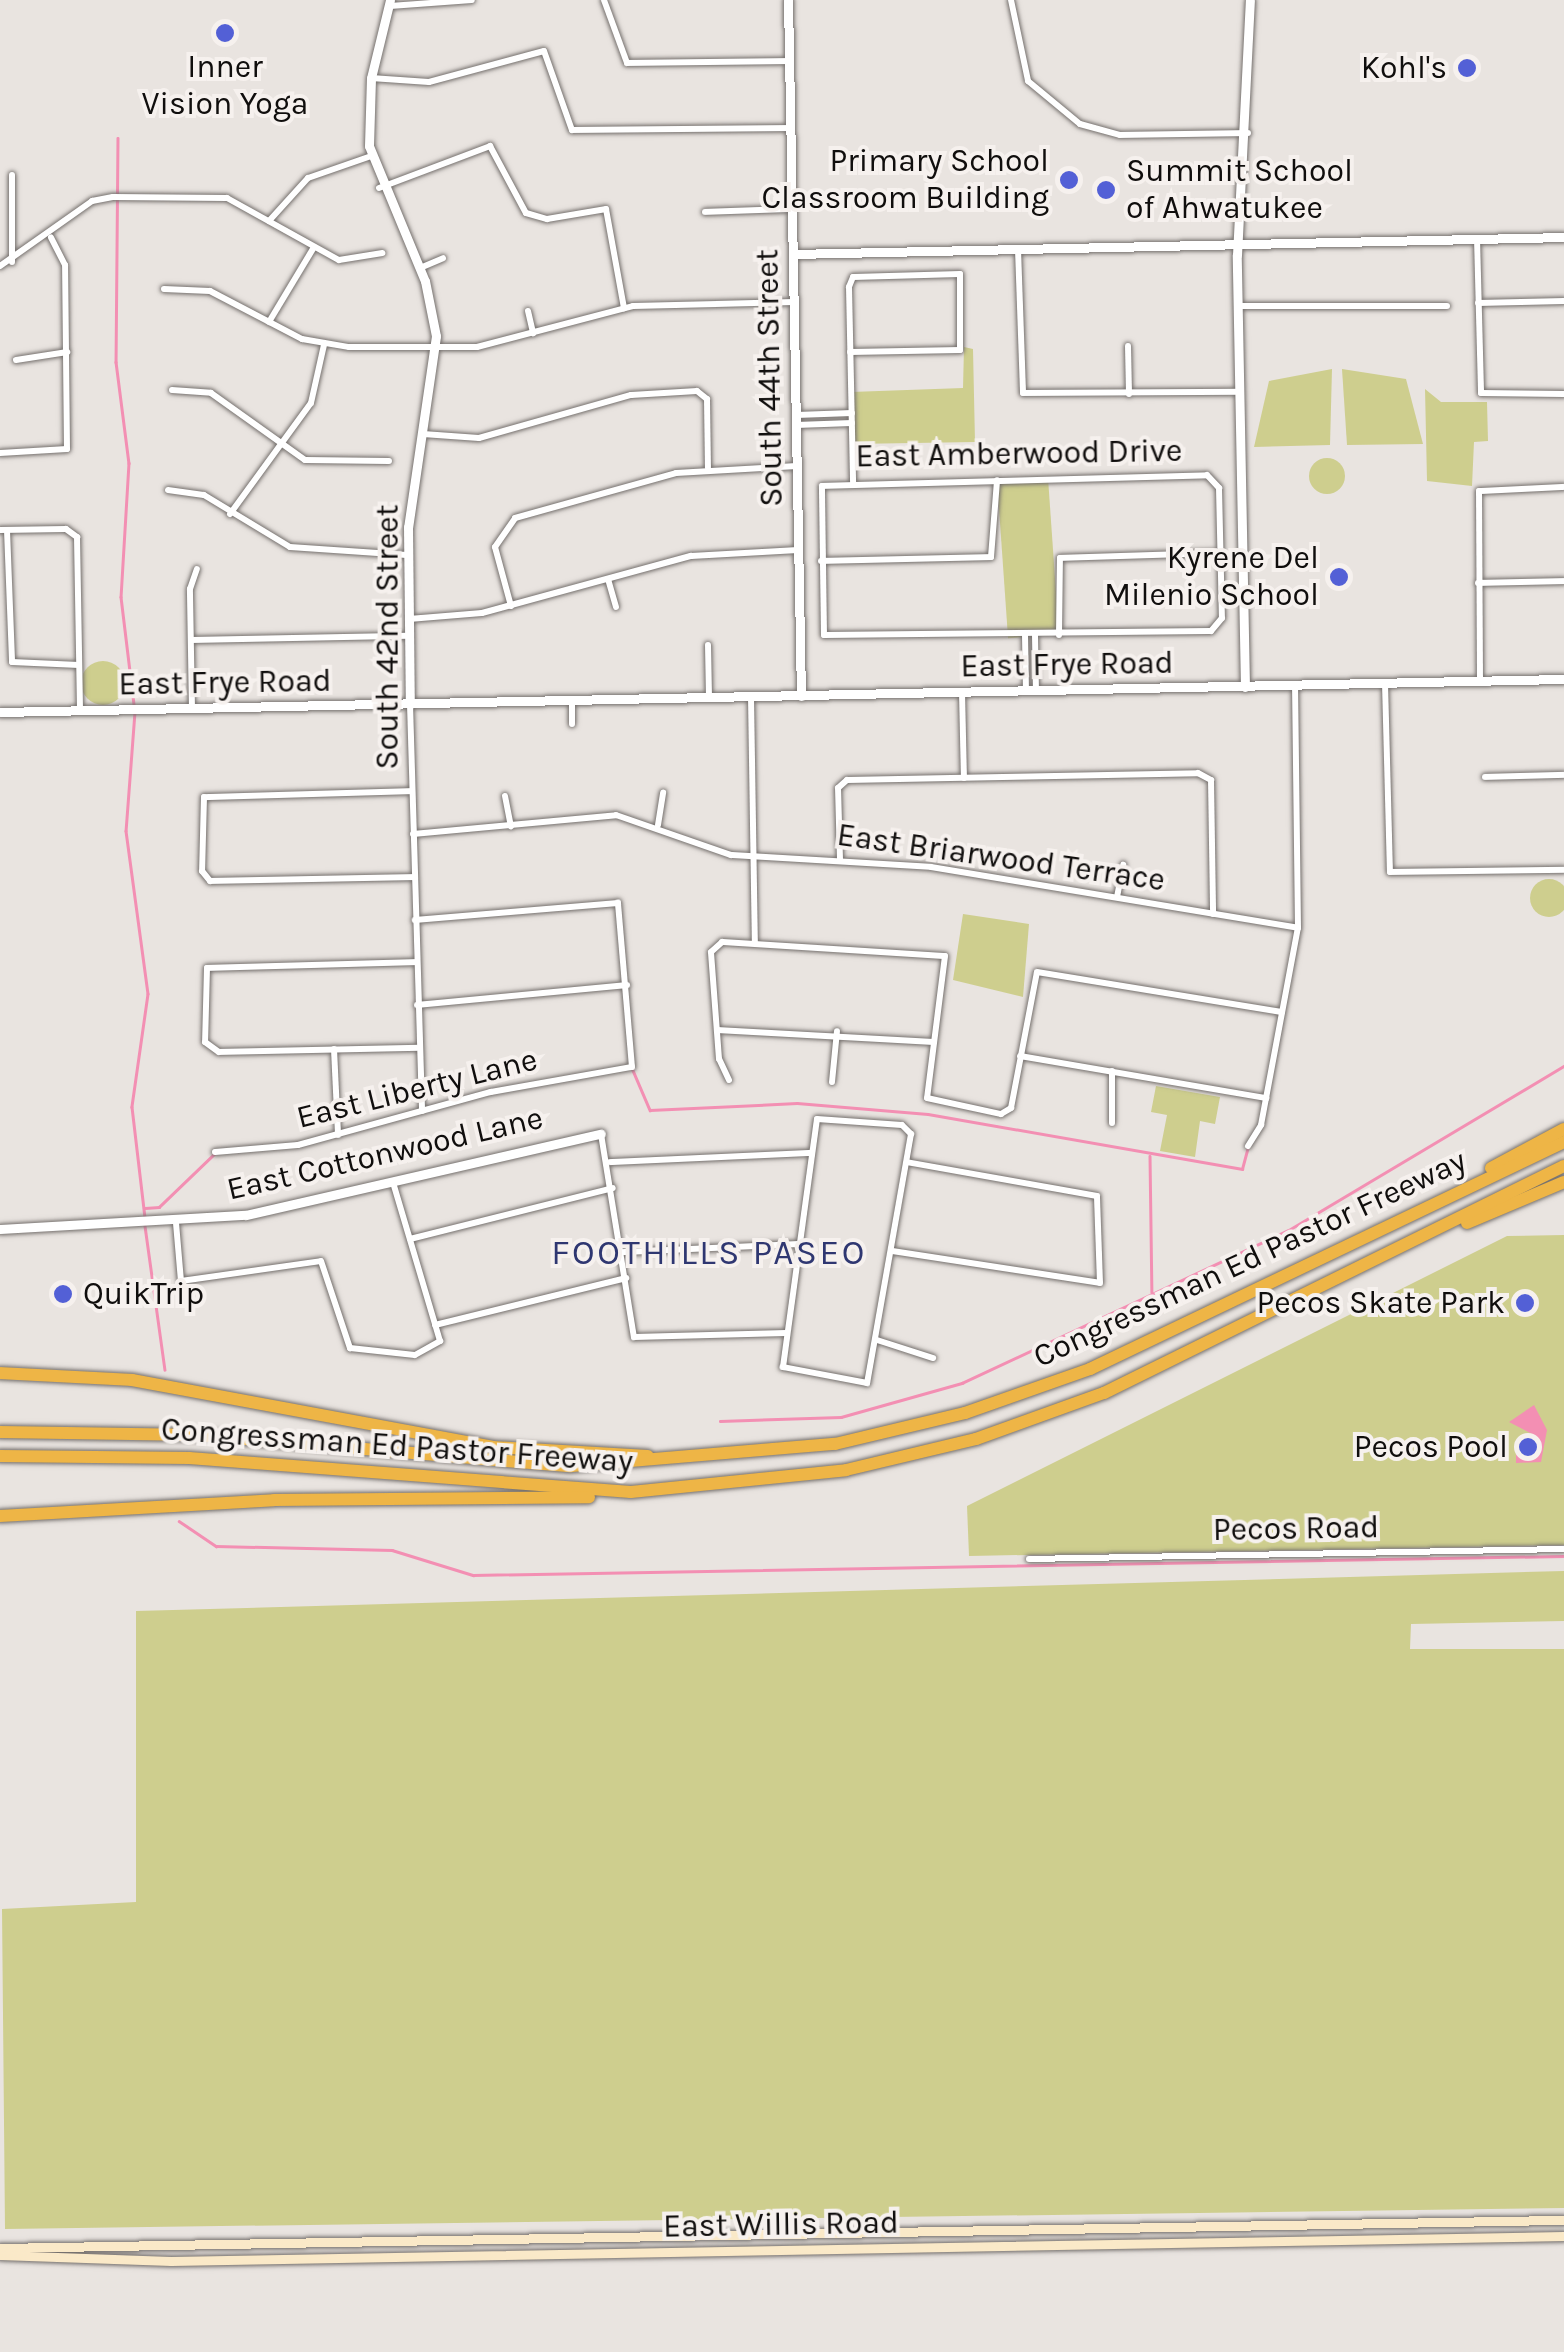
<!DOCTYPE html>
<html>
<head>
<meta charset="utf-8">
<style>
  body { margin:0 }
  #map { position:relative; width:1564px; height:2352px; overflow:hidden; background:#e9e4e0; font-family:Karla,sans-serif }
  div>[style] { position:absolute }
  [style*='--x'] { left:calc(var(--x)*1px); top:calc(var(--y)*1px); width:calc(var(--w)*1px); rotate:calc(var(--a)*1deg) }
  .green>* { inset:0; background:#cece8e; transform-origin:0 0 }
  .round { border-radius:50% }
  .water>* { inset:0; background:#f38fb3 }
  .stream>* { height:2.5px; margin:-1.25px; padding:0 1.25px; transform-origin:1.25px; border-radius:1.25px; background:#f38fb3 }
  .roads { filter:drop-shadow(0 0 2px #75706d) drop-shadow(0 0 2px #75706d) }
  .minor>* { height:6px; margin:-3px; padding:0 3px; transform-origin:3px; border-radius:3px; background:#fff }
  .tertiary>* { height:9px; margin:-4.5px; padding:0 4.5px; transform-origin:4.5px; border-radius:4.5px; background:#fff }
  .secondary>* { height:9px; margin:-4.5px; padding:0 4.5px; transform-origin:4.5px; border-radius:4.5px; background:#fae9c8 }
  .motorway>* { height:12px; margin:-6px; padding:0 6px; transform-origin:6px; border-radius:6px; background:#eeb546 }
  .dots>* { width:28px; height:28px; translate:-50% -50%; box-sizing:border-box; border:5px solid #f6f1ee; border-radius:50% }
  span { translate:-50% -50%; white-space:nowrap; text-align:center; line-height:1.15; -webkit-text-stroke:8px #f6f1ee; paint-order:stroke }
  .poi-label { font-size:32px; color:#100e0d }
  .right { translate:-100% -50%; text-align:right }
  .left { translate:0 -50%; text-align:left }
  .street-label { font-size:32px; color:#100e0d }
  .neighbourhood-label { font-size:35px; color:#2f3771; letter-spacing:2.5px }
</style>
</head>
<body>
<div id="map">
  <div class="green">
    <i style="clip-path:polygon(964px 347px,973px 349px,975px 442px,852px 444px,851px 392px,963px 388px)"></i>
    <i style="clip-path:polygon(1332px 369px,1330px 445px,1254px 447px,1269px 381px)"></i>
    <i style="clip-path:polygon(1342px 369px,1406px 379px,1423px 444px,1347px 445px)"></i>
    <i style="clip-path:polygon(1425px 389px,1441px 402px,1487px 402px,1488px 441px,1474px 442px,1472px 486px,1427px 481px)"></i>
    <i class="round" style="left:1309px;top:458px;width:36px;height:36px"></i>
    <i style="left:1048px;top:478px;width:157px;height:51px;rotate:86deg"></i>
    <i class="round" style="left:81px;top:661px;width:44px;height:44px"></i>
    <i class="round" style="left:1530px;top:879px;width:38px;height:38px"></i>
    <i style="clip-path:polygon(963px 914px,1029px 924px,1023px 997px,953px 980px)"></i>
    <i style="clip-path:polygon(1156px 1086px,1220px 1097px,1215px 1124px,1200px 1121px,1195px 1157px,1160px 1151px,1167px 1115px,1151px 1112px)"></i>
    <i style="clip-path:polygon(1564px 1235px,1564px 1545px,969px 1556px,967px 1506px,1507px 1236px)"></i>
    <i style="clip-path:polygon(1564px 1571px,1564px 1621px,1411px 1624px,1410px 1649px,1564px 1649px,1564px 2208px,5px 2229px,2px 1909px,136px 1902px,136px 1611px)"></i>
  </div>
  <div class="water">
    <i style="clip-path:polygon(1534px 1405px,1547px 1430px,1541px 1462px,1516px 1463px,1516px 1440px,1536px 1436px,1509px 1422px)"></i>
  </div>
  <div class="stream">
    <i style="--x:118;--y:138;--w:224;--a:90.5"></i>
    <i style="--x:116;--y:362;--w:102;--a:82.7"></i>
    <i style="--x:129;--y:463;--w:134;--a:93.4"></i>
    <i style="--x:121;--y:597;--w:108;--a:83.1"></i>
    <i style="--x:135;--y:712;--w:119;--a:94.3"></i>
    <i style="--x:126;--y:831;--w:164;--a:82.3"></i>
    <i style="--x:148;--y:994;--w:114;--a:98.1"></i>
    <i style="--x:132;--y:1107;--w:112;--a:83.3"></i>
    <i style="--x:632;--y:1068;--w:46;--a:66.8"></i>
    <i style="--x:650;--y:1110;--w:147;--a:-2.7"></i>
    <i style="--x:797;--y:1103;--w:131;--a:4.8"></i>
    <i style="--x:928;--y:1114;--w:319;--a:9.9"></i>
    <i style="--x:1242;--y:1169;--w:23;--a:-75"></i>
    <i style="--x:1150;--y:1156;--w:136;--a:89.2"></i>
    <i style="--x:145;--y:1208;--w:14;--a:-4"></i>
    <i style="--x:159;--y:1207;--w:76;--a:-43.9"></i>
    <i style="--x:145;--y:1226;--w:145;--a:82.1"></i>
    <i style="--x:720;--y:1421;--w:121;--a:-1.9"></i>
    <i style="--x:841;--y:1417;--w:126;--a:-15.7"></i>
    <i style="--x:962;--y:1383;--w:359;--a:-25.1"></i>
    <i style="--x:1287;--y:1231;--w:322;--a:-30.8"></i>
    <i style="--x:179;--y:1521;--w:45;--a:34"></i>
    <i style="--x:216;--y:1546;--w:176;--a:1.3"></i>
    <i style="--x:392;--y:1550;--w:85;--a:17.2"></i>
    <i style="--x:473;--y:1575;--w:1091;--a:-1"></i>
  </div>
  <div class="roads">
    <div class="minor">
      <i style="--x:604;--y:0;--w:67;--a:69.9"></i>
      <i style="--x:627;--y:63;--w:162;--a:-0.7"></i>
      <i style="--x:1011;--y:0;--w:83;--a:78.1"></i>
      <i style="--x:1028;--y:81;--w:67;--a:39.6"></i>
      <i style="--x:1080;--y:124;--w:41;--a:15.4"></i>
      <i style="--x:1120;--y:135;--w:128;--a:-0.9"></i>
      <i style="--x:390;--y:6;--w:82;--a:-4.2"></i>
      <i style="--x:371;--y:78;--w:58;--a:3.9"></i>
      <i style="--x:429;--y:82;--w:119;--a:-15.1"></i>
      <i style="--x:544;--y:51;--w:84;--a:70.5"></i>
      <i style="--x:572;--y:130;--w:218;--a:-0.5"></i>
      <i style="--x:12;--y:175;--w:87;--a:90"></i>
      <i style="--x:379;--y:188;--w:119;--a:-20.7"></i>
      <i style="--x:490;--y:146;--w:76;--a:61.8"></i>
      <i style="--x:526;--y:213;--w:22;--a:16"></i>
      <i style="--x:547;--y:219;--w:60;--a:-9.6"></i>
      <i style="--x:606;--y:209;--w:101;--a:79.7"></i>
      <i style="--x:705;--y:212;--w:87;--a:-2"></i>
      <i style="--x:269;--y:221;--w:58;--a:-47.8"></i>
      <i style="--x:308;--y:178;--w:67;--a:-19.2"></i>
      <i style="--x:1477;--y:238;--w:155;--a:88.5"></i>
      <i style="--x:1481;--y:393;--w:83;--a:0.7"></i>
      <i style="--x:1018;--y:249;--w:144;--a:88"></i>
      <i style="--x:1023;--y:393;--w:217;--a:-0.3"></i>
      <i style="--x:0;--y:266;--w:113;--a:-35.2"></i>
      <i style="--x:92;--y:201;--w:21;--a:-11"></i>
      <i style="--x:113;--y:197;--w:114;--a:0.5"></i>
      <i style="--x:227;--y:198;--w:128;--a:29"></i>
      <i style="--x:339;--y:260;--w:44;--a:-9.2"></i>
      <i style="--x:420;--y:268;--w:25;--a:-23"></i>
      <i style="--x:164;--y:289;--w:46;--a:2.5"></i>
      <i style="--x:210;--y:291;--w:104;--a:27.6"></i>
      <i style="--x:302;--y:339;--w:48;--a:9.7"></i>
      <i style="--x:349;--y:347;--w:128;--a:0"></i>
      <i style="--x:477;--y:347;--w:161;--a:-14.7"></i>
      <i style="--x:633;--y:306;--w:161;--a:-1.4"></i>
      <i style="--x:1478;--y:303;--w:86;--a:-1.3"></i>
      <i style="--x:1238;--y:306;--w:209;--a:0"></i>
      <i style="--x:528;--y:311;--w:23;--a:77"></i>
      <i style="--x:269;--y:322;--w:87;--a:-59"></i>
      <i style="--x:1128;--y:346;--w:48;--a:88.8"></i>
      <i style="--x:850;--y:352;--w:110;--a:-1"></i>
      <i style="--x:960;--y:350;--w:76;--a:-90"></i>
      <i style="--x:960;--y:274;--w:107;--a:178.4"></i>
      <i style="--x:853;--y:277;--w:11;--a:112"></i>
      <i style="--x:849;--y:287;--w:196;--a:88.8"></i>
      <i style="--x:16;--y:360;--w:52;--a:-8.9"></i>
      <i style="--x:172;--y:390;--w:39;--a:4"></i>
      <i style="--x:211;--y:393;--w:115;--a:35.5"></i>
      <i style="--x:305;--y:460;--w:84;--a:0.7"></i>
      <i style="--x:796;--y:415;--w:56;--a:-2"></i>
      <i style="--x:796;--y:425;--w:56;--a:-2"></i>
      <i style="--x:423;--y:434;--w:56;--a:4.1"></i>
      <i style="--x:479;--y:438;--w:158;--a:-15.8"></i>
      <i style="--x:631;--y:395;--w:66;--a:-3.5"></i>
      <i style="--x:697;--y:391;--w:13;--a:39"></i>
      <i style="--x:707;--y:399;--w:69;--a:89.2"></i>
      <i style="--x:0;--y:453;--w:67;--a:-3.4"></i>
      <i style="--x:67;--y:449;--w:184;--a:-90.6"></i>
      <i style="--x:65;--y:265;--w:31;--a:-117"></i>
      <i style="--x:1207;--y:475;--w:18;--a:47"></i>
      <i style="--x:1219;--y:488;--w:130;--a:88.7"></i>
      <i style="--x:1222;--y:618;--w:17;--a:130"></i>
      <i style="--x:1211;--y:631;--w:387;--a:179.4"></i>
      <i style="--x:824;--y:635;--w:149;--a:-90.8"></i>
      <i style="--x:822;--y:486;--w:385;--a:-1.6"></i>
      <i style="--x:168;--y:490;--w:36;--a:8"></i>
      <i style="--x:204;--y:495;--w:100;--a:31.2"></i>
      <i style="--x:290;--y:547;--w:117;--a:3.9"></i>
      <i style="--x:230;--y:514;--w:137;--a:-53.9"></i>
      <i style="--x:311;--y:403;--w:59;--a:-77.4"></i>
      <i style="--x:0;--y:530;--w:66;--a:-0.9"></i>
      <i style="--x:66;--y:529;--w:14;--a:36"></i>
      <i style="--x:77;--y:537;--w:173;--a:89"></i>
      <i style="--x:7;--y:530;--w:132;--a:87.8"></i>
      <i style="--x:12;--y:662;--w:67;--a:2.6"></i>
      <i style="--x:821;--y:561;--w:170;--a:-1.3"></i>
      <i style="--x:991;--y:557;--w:77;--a:-85.5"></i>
      <i style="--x:608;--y:579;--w:29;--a:74"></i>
      <i style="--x:1478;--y:583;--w:86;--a:-1.3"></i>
      <i style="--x:511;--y:606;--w:61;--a:-105.2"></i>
      <i style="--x:495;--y:547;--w:35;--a:-55"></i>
      <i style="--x:515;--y:518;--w:167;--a:-15.6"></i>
      <i style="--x:676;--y:473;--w:121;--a:-3.3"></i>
      <i style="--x:409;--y:619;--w:73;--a:-4.7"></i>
      <i style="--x:482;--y:613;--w:217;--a:-15.3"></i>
      <i style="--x:691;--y:556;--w:107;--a:-3.2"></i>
      <i style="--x:1025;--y:635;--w:55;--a:89"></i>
      <i style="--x:1035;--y:635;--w:56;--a:89"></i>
      <i style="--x:1059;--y:635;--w:77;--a:-89.3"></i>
      <i style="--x:1060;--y:558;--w:161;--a:-1.8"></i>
      <i style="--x:191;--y:640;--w:217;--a:-1.1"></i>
      <i style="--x:708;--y:645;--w:53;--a:88.9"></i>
      <i style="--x:1480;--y:680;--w:189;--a:-90.3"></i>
      <i style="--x:1479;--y:491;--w:85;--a:-2.7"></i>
      <i style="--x:1385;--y:683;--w:189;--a:88.5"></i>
      <i style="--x:1390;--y:872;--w:174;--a:-0.7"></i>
      <i style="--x:962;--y:692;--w:86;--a:88.7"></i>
      <i style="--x:751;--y:697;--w:245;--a:89.1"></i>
      <i style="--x:572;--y:701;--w:23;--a:90"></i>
      <i style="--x:410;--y:704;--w:407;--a:88.3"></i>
      <i style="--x:192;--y:709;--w:120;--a:-91"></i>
      <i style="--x:190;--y:589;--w:21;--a:-71"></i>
      <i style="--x:1485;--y:777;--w:79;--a:-1.5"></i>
      <i style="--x:412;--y:791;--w:208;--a:178.3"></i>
      <i style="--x:204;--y:797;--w:74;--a:91.5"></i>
      <i style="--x:202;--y:871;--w:13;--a:51"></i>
      <i style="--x:210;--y:881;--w:204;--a:-1.1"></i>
      <i style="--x:505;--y:796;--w:31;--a:79"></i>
      <i style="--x:658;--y:825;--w:33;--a:-81"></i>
      <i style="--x:413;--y:834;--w:204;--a:-5.3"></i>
      <i style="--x:616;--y:815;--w:122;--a:19.2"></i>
      <i style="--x:731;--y:855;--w:200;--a:3.4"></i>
      <i style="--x:931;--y:867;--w:372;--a:9.4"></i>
      <i style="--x:840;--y:859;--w:71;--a:-91.6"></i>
      <i style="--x:838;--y:788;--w:12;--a:-42"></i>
      <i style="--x:847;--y:780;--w:351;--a:-1.1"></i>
      <i style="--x:1198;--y:773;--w:15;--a:28"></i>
      <i style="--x:1211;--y:780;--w:134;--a:89.1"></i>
      <i style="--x:1117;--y:897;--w:33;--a:-79"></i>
      <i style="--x:416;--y:962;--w:209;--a:178.4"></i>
      <i style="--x:207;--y:968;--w:74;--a:91.5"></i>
      <i style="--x:205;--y:1042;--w:17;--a:36"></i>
      <i style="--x:219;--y:1052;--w:198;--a:-1.2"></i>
      <i style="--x:417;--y:1005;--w:211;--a:-5.4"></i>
      <i style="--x:717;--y:1030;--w:217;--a:3.2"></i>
      <i style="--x:334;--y:1049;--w:86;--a:87.3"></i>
      <i style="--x:1020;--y:1056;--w:250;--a:9.7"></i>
      <i style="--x:729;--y:1080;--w:23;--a:-115"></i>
      <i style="--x:719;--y:1059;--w:107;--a:-94.3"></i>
      <i style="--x:711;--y:952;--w:15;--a:-42"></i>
      <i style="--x:722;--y:942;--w:223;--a:3.6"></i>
      <i style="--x:945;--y:956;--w:143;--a:97.2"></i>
      <i style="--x:927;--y:1098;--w:76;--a:12.2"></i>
      <i style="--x:1001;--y:1114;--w:12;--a:-31"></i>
      <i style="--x:1011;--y:1108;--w:138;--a:-79.2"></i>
      <i style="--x:1037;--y:972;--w:248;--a:9.3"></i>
      <i style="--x:832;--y:1082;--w:51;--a:-84.4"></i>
      <i style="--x:817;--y:1119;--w:85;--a:4"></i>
      <i style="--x:902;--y:1125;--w:13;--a:45"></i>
      <i style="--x:911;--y:1134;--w:253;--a:100"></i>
      <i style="--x:867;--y:1383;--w:86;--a:-169.2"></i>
      <i style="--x:783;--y:1367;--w:250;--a:-82.2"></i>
      <i style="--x:1112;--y:1123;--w:52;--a:-90"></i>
      <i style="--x:601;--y:1134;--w:206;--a:80.8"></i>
      <i style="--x:634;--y:1337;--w:152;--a:-1.5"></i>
      <i style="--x:1248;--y:1146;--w:25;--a:-58"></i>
      <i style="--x:1261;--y:1125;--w:200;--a:-79.4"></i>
      <i style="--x:1298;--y:928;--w:242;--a:-90.7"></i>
      <i style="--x:215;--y:1152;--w:83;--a:-4.8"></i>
      <i style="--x:298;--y:1145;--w:200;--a:-15.4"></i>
      <i style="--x:491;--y:1092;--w:143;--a:-10.1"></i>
      <i style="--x:632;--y:1067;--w:165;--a:-94.9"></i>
      <i style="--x:618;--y:903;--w:204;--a:175.2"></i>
      <i style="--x:610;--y:1162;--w:201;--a:-2.6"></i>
      <i style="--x:176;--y:1223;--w:58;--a:85.1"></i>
      <i style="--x:181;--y:1281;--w:141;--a:-8.1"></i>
      <i style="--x:321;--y:1261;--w:92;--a:71.6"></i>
      <i style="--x:350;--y:1348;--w:65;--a:6.1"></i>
      <i style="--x:415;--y:1355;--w:29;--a:-29"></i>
      <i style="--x:440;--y:1341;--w:166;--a:-106.5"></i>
      <i style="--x:410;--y:1239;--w:209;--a:-14.1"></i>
      <i style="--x:892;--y:1251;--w:210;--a:8.7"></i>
      <i style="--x:1100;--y:1283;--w:87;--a:-92"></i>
      <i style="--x:1097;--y:1196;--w:193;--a:-169.9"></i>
      <i style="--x:623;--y:1252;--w:178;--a:-2.6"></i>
      <i style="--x:435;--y:1325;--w:197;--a:-13.8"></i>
      <i style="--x:877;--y:1340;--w:59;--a:17.8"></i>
      <i style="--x:1029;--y:1559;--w:535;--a:-1.07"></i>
    </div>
    <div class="tertiary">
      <i style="--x:390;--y:0;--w:80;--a:103.7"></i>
      <i style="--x:371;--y:78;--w:68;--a:91.7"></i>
      <i style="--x:369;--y:146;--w:146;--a:67.5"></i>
      <i style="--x:425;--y:281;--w:56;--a:78.7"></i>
      <i style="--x:436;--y:336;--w:193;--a:98.3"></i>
      <i style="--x:408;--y:527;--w:177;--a:89.4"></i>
      <i style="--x:788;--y:0;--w:696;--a:88.93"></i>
      <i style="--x:793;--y:254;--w:771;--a:-1.26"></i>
      <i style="--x:1245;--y:687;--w:432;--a:-91.1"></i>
      <i style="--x:1237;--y:255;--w:255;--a:-87.1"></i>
      <i style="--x:0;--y:712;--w:1564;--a:-1.21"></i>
      <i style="--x:0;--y:1229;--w:246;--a:-3.3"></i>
      <i style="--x:246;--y:1215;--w:364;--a:-12.9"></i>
    </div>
    <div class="secondary">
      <i style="--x:0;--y:2248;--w:1564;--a:-1.03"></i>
      <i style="--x:0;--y:2255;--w:171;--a:2"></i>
      <i style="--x:171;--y:2261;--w:1393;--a:-1.03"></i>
    </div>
    <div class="motorway">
      <i style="--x:1491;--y:1168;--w:83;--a:-28.1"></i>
      <i style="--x:1467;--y:1223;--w:105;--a:-22.9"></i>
      <i style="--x:0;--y:1373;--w:132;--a:3"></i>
      <i style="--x:132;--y:1380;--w:366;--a:10.5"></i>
      <i style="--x:492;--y:1447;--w:156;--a:3.3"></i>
      <i style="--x:0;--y:1432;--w:198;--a:0.9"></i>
      <i style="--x:198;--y:1435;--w:374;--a:4.8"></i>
      <i style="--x:571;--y:1466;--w:265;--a:-4.8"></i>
      <i style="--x:835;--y:1444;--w:134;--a:-13.4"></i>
      <i style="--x:965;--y:1413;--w:133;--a:-19.4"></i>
      <i style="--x:1090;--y:1369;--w:526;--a:-25.59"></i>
      <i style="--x:0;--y:1456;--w:189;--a:0.6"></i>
      <i style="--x:189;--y:1458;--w:443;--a:4.4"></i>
      <i style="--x:631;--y:1492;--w:216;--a:-5.8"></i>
      <i style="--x:846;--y:1470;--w:134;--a:-13.4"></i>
      <i style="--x:976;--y:1439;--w:136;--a:-19.8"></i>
      <i style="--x:1104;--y:1393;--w:513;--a:-26.27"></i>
      <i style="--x:0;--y:1516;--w:274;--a:-3.3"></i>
      <i style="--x:274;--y:1500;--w:315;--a:-0.5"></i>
    </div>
  </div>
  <div class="dots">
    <i style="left:225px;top:33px;background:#5360d6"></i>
    <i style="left:1467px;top:68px;background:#5360d6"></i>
    <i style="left:1069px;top:180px;background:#5360d6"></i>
    <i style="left:1106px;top:190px;background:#5360d6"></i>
    <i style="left:1339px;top:577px;background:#5360d6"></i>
    <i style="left:63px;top:1294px;background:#5360d6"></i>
    <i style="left:1525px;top:1303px;background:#5360d6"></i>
    <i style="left:1528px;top:1447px;background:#5360d6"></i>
  </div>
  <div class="poi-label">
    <span style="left:225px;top:86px">Inner<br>Vision Yoga</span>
    <span class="right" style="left:1447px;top:68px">Kohl's</span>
    <span class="right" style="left:1049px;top:180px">Primary School<br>Classroom Building</span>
    <span class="left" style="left:1126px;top:190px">Summit School<br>of Ahwatukee</span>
    <span class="right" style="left:1319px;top:577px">Kyrene Del<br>Milenio School</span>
    <span class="left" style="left:83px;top:1294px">QuikTrip</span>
    <span class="right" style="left:1505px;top:1303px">Pecos Skate Park</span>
    <span class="right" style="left:1508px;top:1447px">Pecos Pool</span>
  </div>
  <div class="street-label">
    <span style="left:770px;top:378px;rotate:-91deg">South 44th Street</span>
    <span style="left:1019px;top:454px;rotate:-1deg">East Amberwood Drive</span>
    <span style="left:388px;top:637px;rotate:-90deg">South 42nd Street</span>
    <span style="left:1067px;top:665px;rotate:-1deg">East Frye Road</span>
    <span style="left:225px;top:683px;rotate:-1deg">East Frye Road</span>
    <span style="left:1001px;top:858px;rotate:8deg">East Briarwood Terrace</span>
    <span style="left:417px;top:1089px;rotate:-14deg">East Liberty Lane</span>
    <span style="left:385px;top:1154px;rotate:-13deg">East Cottonwood Lane</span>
    <span style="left:1250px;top:1259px;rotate:-25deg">Congressman Ed Pastor Freeway</span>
    <span style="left:397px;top:1446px;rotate:4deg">Congressman Ed Pastor Freeway</span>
    <span style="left:1296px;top:1529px;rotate:-1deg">Pecos Road</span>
    <span style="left:781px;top:2225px;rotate:-1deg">East Willis Road</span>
  </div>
  <div class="neighbourhood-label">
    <span style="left:709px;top:1253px">FOOTHILLS PASEO</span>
  </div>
</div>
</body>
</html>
